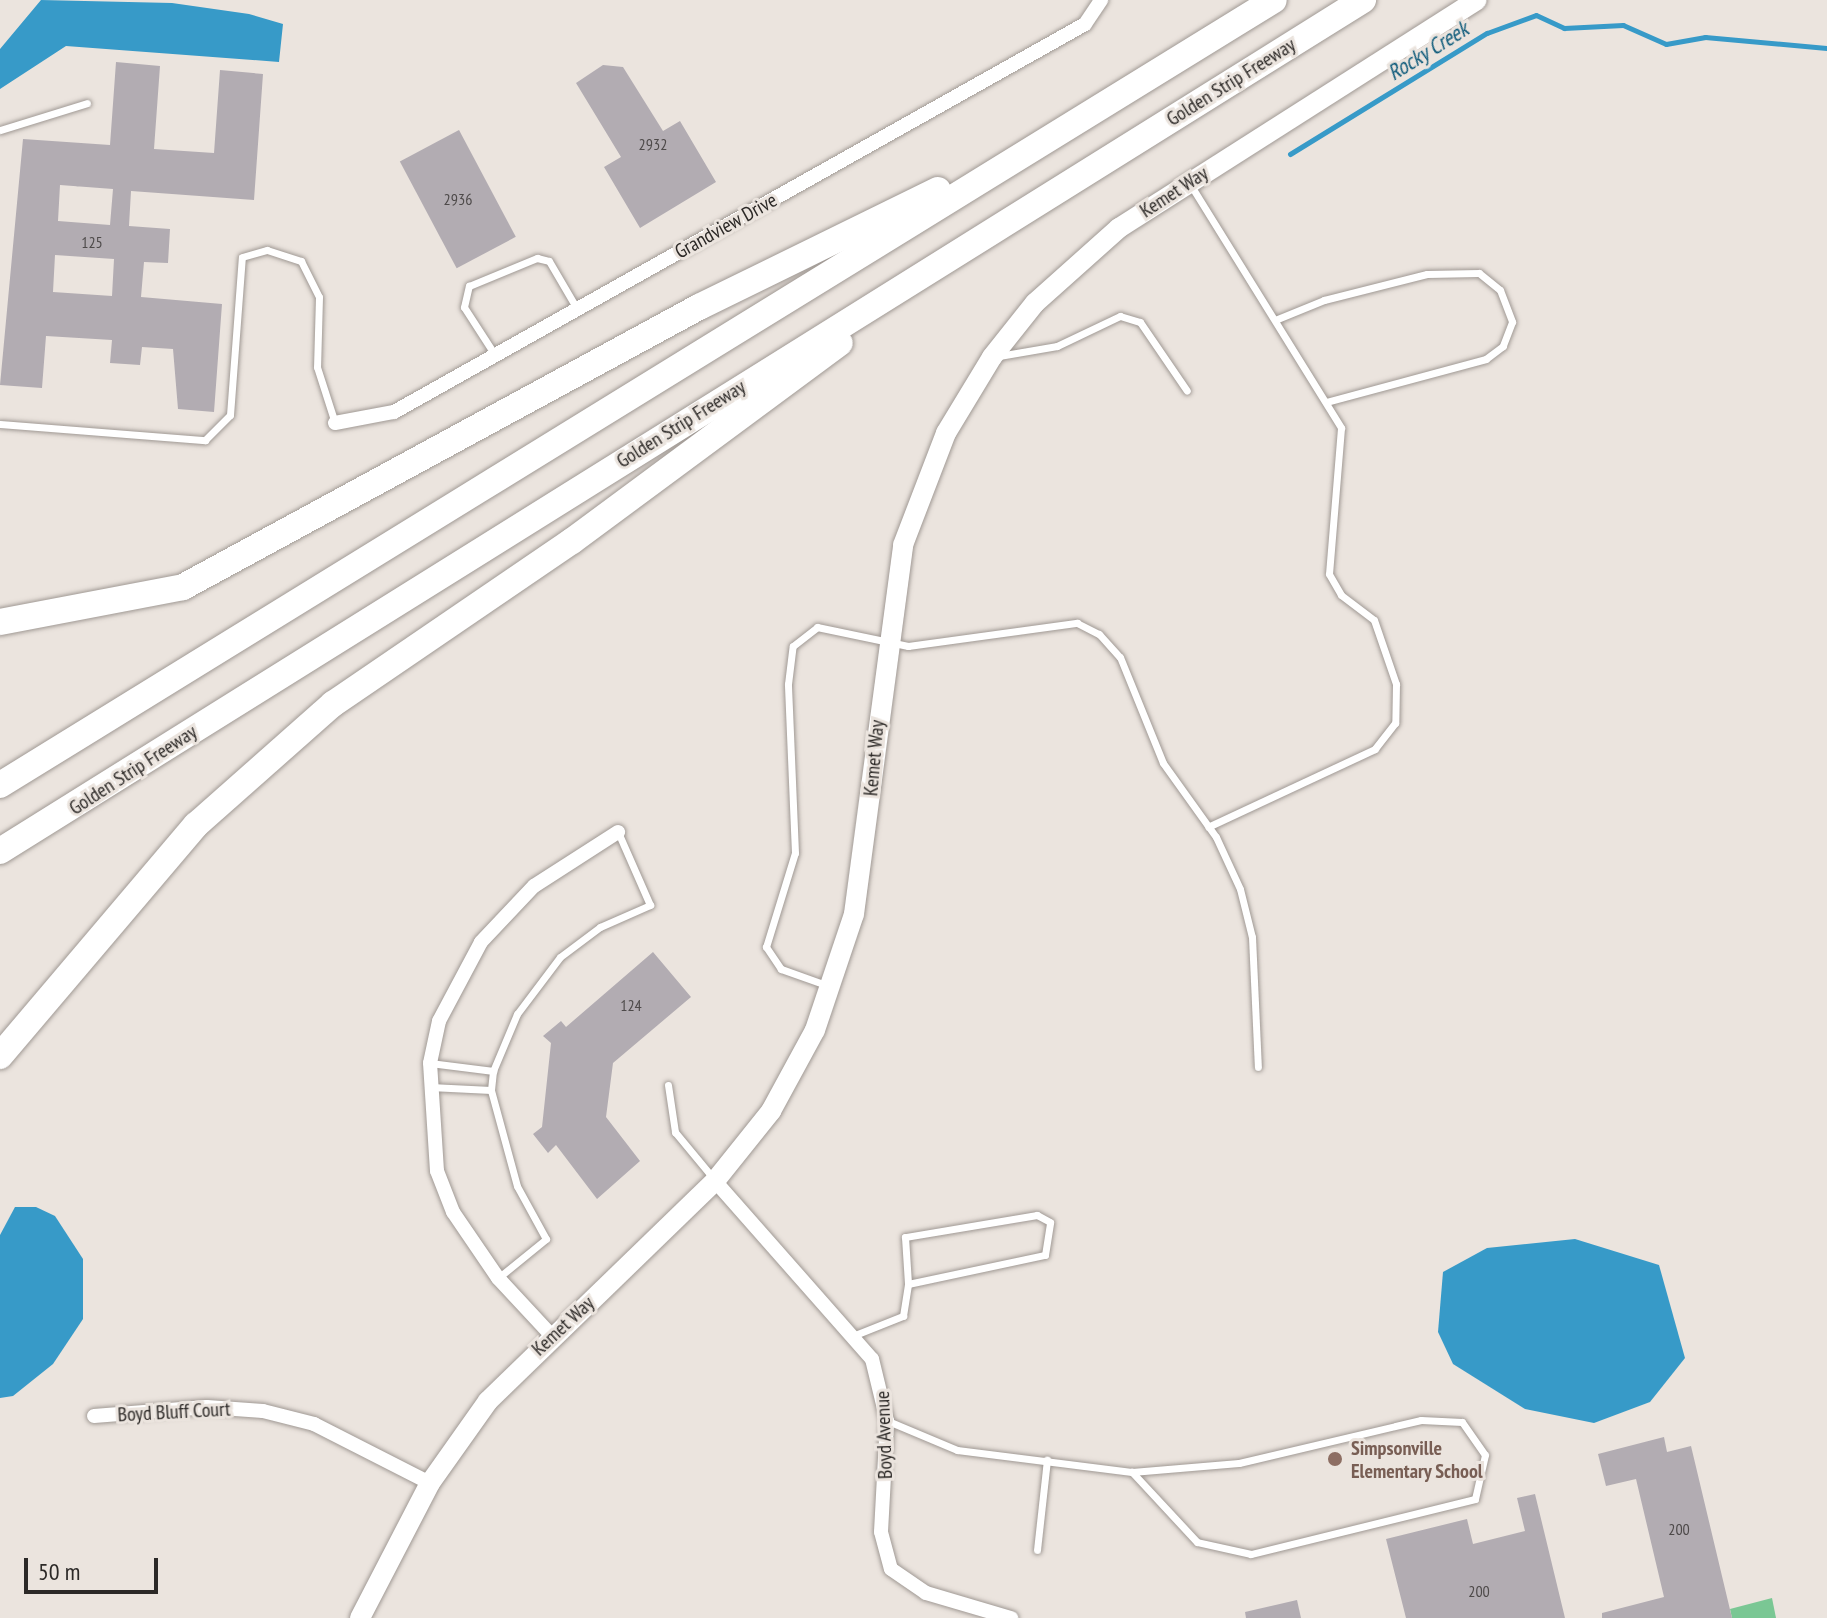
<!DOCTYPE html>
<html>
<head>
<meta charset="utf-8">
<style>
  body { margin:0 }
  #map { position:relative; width:1827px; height:1618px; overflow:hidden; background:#ebe4de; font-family:"PT Sans Narrow",sans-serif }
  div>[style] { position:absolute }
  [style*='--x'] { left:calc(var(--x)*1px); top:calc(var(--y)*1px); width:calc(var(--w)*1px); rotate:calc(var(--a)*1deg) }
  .green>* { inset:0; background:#7ac794 }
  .water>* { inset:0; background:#379ac8 }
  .stream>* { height:5px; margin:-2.5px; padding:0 2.5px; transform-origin:2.5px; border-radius:2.5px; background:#379ac8 }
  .building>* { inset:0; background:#b2acb2; transform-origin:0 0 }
  .roads { filter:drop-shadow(0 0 2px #a09994) drop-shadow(0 0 2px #a09994) }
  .lane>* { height:7px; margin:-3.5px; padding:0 3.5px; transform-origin:3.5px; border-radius:3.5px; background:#fff }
  .street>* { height:14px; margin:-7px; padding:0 7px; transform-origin:7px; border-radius:7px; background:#fff }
  .secondary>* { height:20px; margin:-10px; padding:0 10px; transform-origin:10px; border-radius:10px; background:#fff }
  .highway>* { height:26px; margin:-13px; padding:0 13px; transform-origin:13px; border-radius:13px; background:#fff }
  .dots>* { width:22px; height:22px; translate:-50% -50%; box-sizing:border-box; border:4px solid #ebe4de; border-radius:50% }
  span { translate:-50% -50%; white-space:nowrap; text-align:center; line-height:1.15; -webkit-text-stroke:6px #ebe4de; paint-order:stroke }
  .number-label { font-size:16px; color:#4e4a4a }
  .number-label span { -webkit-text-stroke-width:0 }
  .street-label { font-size:20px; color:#2c2927 }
  .education-label { font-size:20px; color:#785e54; font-weight:700 }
  .left { translate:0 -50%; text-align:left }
  .water-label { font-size:22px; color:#0d5a7a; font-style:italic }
  .scale { position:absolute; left:24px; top:1558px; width:134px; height:36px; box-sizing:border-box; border:4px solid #2c2927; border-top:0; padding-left:10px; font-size:24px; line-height:28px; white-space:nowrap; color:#2c2927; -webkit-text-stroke:6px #ebe4de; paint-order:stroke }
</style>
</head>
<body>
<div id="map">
  <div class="green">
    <i style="clip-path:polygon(1772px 1598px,1776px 1618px,1732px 1618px,1730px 1609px)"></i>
  </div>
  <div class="water">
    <i style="clip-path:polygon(41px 0,172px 3px,249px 14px,283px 24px,279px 62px,66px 46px,0 89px,0 49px)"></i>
    <i style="clip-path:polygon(15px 1207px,36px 1207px,55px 1216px,83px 1259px,83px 1319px,53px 1364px,13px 1396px,0 1398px,0 1235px)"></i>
    <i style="clip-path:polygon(1575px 1239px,1659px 1265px,1685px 1358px,1650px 1402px,1594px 1423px,1525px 1409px,1453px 1364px,1438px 1332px,1443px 1272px,1487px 1248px)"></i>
  </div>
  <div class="stream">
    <i style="--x:1290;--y:154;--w:231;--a:-31.6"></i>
    <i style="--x:1487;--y:33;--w:52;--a:-20.2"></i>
    <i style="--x:1536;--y:15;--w:31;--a:25"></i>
    <i style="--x:1564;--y:28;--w:59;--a:-2.9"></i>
    <i style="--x:1623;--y:25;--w:47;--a:23.8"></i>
    <i style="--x:1666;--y:44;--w:40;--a:-10"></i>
    <i style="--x:1705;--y:37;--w:122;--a:5.2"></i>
  </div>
  <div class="building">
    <i style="clip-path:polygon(evenodd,116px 62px,160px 66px,154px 149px,214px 153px,220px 70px,263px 74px,254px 200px,131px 191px,129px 226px,170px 229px,168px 263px,144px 262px,141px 297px,222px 304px,214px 412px,178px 409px,173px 349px,142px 347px,140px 365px,110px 363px,112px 340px,46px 336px,42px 388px,0 385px,23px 139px,110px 145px,116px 62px,60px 185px,113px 189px,110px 225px,58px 221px,60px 185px,116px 62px,55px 255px,114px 259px,112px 296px,53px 292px,55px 255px)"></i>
    <i style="clip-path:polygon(603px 65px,623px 67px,663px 131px,680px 121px,716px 182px,640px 228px,604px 167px,621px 157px,576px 83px)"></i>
    <i style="left:459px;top:130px;width:121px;height:67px;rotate:62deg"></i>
    <i style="clip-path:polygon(653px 952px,691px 997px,613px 1063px,606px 1117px,640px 1161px,597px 1199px,556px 1145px,548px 1153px,533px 1134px,542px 1127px,551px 1043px,543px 1036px,561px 1021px,566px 1027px)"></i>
    <i style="clip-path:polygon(1664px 1437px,1667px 1452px,1691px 1446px,1732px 1618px,1602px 1618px,1602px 1613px,1664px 1597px,1636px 1479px,1606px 1486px,1598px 1454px)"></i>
    <i style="clip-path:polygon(1535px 1494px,1565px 1618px,1406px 1618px,1386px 1539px,1467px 1519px,1473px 1544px,1525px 1531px,1517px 1498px)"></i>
    <i style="clip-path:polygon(1297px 1600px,1301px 1618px,1246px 1618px,1245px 1612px)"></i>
  </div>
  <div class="roads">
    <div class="lane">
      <i style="--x:0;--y:130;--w:91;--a:-17.2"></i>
      <i style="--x:1190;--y:184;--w:287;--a:58.2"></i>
      <i style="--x:1341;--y:428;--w:146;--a:94.7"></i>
      <i style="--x:1329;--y:574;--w:24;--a:60"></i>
      <i style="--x:1341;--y:595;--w:41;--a:37.1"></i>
      <i style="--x:1374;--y:620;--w:68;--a:71"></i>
      <i style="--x:1396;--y:684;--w:39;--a:91"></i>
      <i style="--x:1395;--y:723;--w:33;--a:128"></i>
      <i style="--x:1375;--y:749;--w:184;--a:155"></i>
      <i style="--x:1275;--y:320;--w:53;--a:-22.2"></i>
      <i style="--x:1324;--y:300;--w:106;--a:-14.2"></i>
      <i style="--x:1427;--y:274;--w:52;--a:-1.1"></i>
      <i style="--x:1479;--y:273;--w:27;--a:39"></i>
      <i style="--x:1500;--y:290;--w:34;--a:69"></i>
      <i style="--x:1512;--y:322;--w:26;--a:111"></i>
      <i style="--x:1503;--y:346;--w:21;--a:143"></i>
      <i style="--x:1486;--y:359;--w:165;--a:164.9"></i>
      <i style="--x:495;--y:355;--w:57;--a:-122.9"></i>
      <i style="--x:464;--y:307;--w:22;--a:-77"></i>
      <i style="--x:469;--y:286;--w:74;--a:-22.4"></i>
      <i style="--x:537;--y:258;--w:12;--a:14"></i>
      <i style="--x:549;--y:261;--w:56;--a:59.7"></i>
      <i style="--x:999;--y:356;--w:59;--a:-9.8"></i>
      <i style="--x:1057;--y:346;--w:70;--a:-25.5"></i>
      <i style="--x:1120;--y:316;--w:21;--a:17"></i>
      <i style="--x:1140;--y:322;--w:83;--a:55.7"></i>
      <i style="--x:0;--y:424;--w:206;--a:4.5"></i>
      <i style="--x:205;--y:440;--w:35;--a:-45"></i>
      <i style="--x:230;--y:415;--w:158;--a:-85.7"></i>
      <i style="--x:242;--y:257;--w:26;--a:-16"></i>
      <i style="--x:267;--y:250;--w:36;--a:18"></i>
      <i style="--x:301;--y:261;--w:40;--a:63.4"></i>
      <i style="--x:319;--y:297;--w:70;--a:91.6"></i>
      <i style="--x:317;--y:367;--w:59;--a:72.2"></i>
      <i style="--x:826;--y:985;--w:48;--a:-160.4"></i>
      <i style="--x:781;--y:969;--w:27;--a:-124"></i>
      <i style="--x:766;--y:947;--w:98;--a:-72.9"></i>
      <i style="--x:795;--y:853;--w:169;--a:-92.4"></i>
      <i style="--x:788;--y:684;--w:38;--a:-83"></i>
      <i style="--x:793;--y:646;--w:31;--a:-38"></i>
      <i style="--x:817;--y:627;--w:93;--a:11.8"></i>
      <i style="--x:908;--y:646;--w:171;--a:-7.8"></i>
      <i style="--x:1077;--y:623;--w:25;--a:27"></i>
      <i style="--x:1099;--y:634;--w:31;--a:48"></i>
      <i style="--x:1120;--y:657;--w:114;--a:67.9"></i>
      <i style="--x:1163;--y:763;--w:91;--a:54.4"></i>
      <i style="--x:1216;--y:837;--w:57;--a:65.2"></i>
      <i style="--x:1240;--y:889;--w:49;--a:76"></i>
      <i style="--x:1252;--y:937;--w:130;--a:87.4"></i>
      <i style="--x:430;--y:1063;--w:64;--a:7.2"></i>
      <i style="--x:668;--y:1085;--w:48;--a:81.5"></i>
      <i style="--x:675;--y:1132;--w:61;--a:50.3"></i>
      <i style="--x:430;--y:1087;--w:61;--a:2.8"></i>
      <i style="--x:498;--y:1278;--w:62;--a:-39.1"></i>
      <i style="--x:546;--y:1239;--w:60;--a:-118.7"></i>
      <i style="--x:517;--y:1186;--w:99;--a:-105.2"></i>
      <i style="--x:491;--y:1090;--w:19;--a:-84"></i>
      <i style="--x:493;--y:1071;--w:62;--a:-67.2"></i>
      <i style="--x:517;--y:1014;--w:71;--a:-53"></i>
      <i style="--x:560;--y:957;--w:50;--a:-36.9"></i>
      <i style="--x:600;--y:927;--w:55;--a:-23.7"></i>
      <i style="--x:650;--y:905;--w:80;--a:-113.7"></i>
      <i style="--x:855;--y:1335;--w:52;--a:-21.6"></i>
      <i style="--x:903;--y:1316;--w:32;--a:-81"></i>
      <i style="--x:908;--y:1284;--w:140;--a:-12"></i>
      <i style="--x:1045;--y:1255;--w:33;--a:-81"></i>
      <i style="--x:1050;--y:1222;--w:15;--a:-152"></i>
      <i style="--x:1037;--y:1215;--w:134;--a:170.5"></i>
      <i style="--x:905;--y:1237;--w:47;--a:86.3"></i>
      <i style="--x:888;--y:1421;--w:75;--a:22.8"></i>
      <i style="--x:957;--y:1450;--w:176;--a:7.2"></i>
      <i style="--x:1132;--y:1472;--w:107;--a:-4.8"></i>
      <i style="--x:1239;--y:1463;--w:187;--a:-13.3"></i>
      <i style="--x:1421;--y:1420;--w:41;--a:2.8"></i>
      <i style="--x:1462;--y:1422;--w:40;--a:55.1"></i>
      <i style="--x:1485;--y:1455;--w:45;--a:102.8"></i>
      <i style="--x:1475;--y:1499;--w:231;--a:166.2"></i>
      <i style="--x:1251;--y:1554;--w:55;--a:-167.5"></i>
      <i style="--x:1197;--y:1542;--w:96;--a:-132.9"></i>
      <i style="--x:1037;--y:1550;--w:91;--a:-83.7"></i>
    </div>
    <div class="street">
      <i style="--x:335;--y:423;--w:60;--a:-10.6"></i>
      <i style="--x:394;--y:412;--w:792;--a:-29.31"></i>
      <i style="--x:1085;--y:24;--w:29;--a:-56"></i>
      <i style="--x:715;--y:1181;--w:237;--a:48.6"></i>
      <i style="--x:872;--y:1359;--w:64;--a:76.4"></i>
      <i style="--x:887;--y:1421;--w:111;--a:93.1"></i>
      <i style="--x:881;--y:1532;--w:38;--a:75"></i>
      <i style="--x:891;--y:1569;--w:42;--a:34.4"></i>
      <i style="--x:926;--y:1593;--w:89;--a:16.4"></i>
      <i style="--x:551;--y:1335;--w:78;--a:-132.9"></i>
      <i style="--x:498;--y:1278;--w:80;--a:-124.3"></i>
      <i style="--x:453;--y:1212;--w:44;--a:-111.3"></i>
      <i style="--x:437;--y:1171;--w:108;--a:-93.7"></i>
      <i style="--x:430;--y:1063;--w:43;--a:-77.9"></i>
      <i style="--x:439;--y:1021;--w:89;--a:-62"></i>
      <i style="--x:481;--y:942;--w:77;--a:-46.6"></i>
      <i style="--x:534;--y:886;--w:100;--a:-32.7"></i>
      <i style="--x:94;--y:1416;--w:113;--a:-4.6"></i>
      <i style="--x:207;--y:1407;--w:56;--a:4.1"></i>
      <i style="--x:263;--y:1411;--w:53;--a:14.3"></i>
      <i style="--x:314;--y:1424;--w:130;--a:27"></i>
    </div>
    <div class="secondary">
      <i style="--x:360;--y:1618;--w:152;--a:-62.6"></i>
      <i style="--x:430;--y:1483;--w:100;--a:-54.7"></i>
      <i style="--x:488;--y:1401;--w:316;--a:-44.1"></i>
      <i style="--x:715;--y:1181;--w:90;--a:-51.3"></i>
      <i style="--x:771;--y:1111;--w:92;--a:-61.5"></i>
      <i style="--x:815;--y:1030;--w:122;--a:-71.4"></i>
      <i style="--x:854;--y:914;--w:372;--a:-82.4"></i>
      <i style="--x:903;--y:545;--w:120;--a:-69"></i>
      <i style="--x:946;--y:433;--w:89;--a:-58.8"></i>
      <i style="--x:992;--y:357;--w:69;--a:-51.5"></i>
      <i style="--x:1035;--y:303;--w:113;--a:-41.8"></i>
      <i style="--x:1119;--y:228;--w:424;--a:-32.5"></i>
    </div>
    <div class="highway">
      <i style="--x:0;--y:622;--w:186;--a:-10.8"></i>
      <i style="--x:183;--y:587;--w:587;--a:-28.49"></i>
      <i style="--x:699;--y:307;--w:266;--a:-26.1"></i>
      <i style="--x:0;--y:785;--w:1496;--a:-31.64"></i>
      <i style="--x:0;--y:851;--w:1607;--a:-31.98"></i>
      <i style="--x:0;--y:1056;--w:303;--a:-49.7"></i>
      <i style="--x:196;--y:825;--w:183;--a:-41.5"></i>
      <i style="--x:333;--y:704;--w:289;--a:-34.3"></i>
      <i style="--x:572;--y:541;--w:333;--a:-36.5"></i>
    </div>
  </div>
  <div class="dots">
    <i style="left:1335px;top:1459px;background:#8d6e63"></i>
  </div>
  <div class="number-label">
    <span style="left:653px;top:144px">2932</span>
    <span style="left:458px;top:199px">2936</span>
    <span style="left:92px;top:242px">125</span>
    <span style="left:631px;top:1005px">124</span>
    <span style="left:1679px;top:1529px">200</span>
    <span style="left:1479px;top:1591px">200</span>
  </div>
  <div class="street-label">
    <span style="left:1231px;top:82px;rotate:-32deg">Golden Strip Freeway</span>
    <span style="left:1174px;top:192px;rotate:-33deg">Kemet Way</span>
    <span style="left:726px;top:226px;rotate:-29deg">Grandview Drive</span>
    <span style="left:681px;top:424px;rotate:-32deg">Golden Strip Freeway</span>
    <span style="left:874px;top:758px;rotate:-85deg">Kemet Way</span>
    <span style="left:133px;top:770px;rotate:-33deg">Golden Strip Freeway</span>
    <span style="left:563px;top:1326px;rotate:-43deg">Kemet Way</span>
    <span style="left:174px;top:1412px;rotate:-3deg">Boyd Bluff Court</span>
    <span style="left:884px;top:1435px;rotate:-92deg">Boyd Avenue</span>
  </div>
  <div class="education-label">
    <span class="left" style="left:1351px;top:1460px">Simpsonville<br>Elementary School</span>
  </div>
  <div class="water-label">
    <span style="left:1428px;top:51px;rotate:-32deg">Rocky Creek</span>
  </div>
  <div class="scale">50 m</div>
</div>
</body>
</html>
